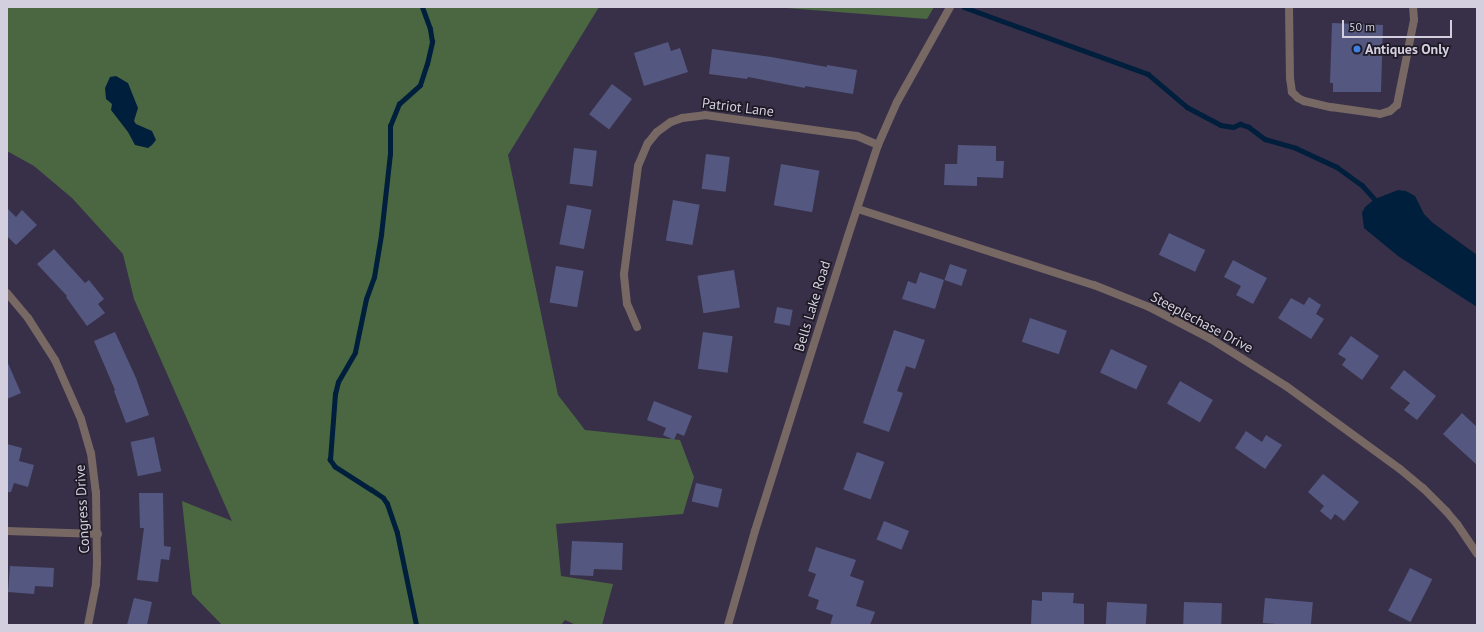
<!DOCTYPE html>
<html>
<head>
<meta charset="utf-8">
<style>
  body { margin:0 }
  #map { position:relative; width:1484px; height:632px; overflow:hidden; background:#383048; font-family:"PT Sans",sans-serif }
  div>[style] { position:absolute }
  [style*='--x'] { left:calc(var(--x)*1px); top:calc(var(--y)*1px); width:calc(var(--w)*1px); rotate:calc(var(--a)*1deg) }
  .forest>* { inset:0; background:#4b6741 }
  .water>* { inset:0; background:#001f3c }
  .stream>* { height:4.5px; margin:-2.25px; padding:0 2.25px; transform-origin:2.25px; border-radius:2.25px; background:#001f3c }
  .building>* { inset:0; background:#545780; transform-origin:0 0 }
  .service>* { height:8px; margin:-4px; padding:0 4px; transform-origin:4px; border-radius:4px; background:#776864 }
  .minor>* { height:8px; margin:-4px; padding:0 4px; transform-origin:4px; border-radius:4px; background:#776864 }
  .tertiary>* { height:8px; margin:-4px; padding:0 4px; transform-origin:4px; border-radius:4px; background:#776864 }
  .dots>* { width:11px; height:11px; translate:-50% -50%; box-sizing:border-box; border:2px solid #1e1a25; border-radius:50% }
  span { translate:-50% -50%; white-space:nowrap; text-align:center; line-height:1.15; -webkit-text-stroke:3.5px #1e1a25; paint-order:stroke }
  .poi-label { font-size:14px; color:#d4cfdf; font-weight:700 }
  .left { translate:0 -50%; text-align:left }
  .street-label { font-size:14px; color:#d4cfdf }
  .frame { position:absolute; inset:0; border:8px solid #d4cfdf; pointer-events:none }
  .scale { position:absolute; left:1342px; top:20px; width:110px; height:18px; box-sizing:border-box; border:2px solid #d4cfdf; border-top:0; padding-left:5px; font-size:12px; line-height:14px; white-space:nowrap; color:#d4cfdf; -webkit-text-stroke:3px #1e1a25; paint-order:stroke }
</style>
</head>
<body>
<div id="map">
  <div class="forest">
    <i style="clip-path:polygon(7px 7px,599px 7px,508px 155px,558px 395px,585px 430px,680px 440px,694px 477px,683px 514px,556px 524px,561px 576px,613px 584px,602px 625px,576px 625px,565px 620px,561px 625px,222px 625px,192px 594px,182px 501px,232px 521px,134px 299px,123px 254px,72px 198px,34px 166px,7px 151px)"></i>
    <i style="clip-path:polygon(774px 7px,934px 7px,927px 19px)"></i>
  </div>
  <div class="water">
    <i style="clip-path:polygon(116px 76px,128px 83px,138px 108px,134px 121px,136px 124px,152px 131px,156px 140px,152px 145px,148px 148px,135px 145px,128px 132px,111px 110px,112px 104px,106px 99px,105px 88px,110px 77px)"></i>
    <i style="clip-path:polygon(1398px 190px,1406px 191px,1415px 196px,1424px 214px,1433px 223px,1477px 255px,1477px 307px,1398px 256px,1364px 228px,1362px 213px,1365px 207px,1375px 199px)"></i>
  </div>
  <div class="stream">
    <i style="--x:964;--y:7;--w:196;--a:20"></i>
    <i style="--x:1148;--y:74;--w:51;--a:40.2"></i>
    <i style="--x:1187;--y:107;--w:38;--a:28"></i>
    <i style="--x:1221;--y:125;--w:12;--a:9"></i>
    <i style="--x:1233;--y:127;--w:8;--a:-23"></i>
    <i style="--x:1240;--y:124;--w:9;--a:18"></i>
    <i style="--x:1249;--y:127;--w:20;--a:37"></i>
    <i style="--x:1265;--y:139;--w:32;--a:16"></i>
    <i style="--x:1296;--y:148;--w:45;--a:24.9"></i>
    <i style="--x:1337;--y:167;--w:31;--a:36"></i>
    <i style="--x:1362;--y:185;--w:24;--a:48"></i>
    <i style="--x:416;--y:625;--w:94;--a:-101.7"></i>
    <i style="--x:397;--y:533;--w:31;--a:-109"></i>
    <i style="--x:387;--y:504;--w:7;--a:-124"></i>
    <i style="--x:383;--y:498;--w:14;--a:-146"></i>
    <i style="--x:371;--y:490;--w:43;--a:-147.4"></i>
    <i style="--x:335;--y:467;--w:9;--a:-126"></i>
    <i style="--x:330;--y:460;--w:66;--a:-85.7"></i>
    <i style="--x:335;--y:394;--w:12;--a:-76"></i>
    <i style="--x:338;--y:382;--w:34;--a:-60"></i>
    <i style="--x:355;--y:352;--w:54;--a:-78.3"></i>
    <i style="--x:366;--y:299;--w:23;--a:-70"></i>
    <i style="--x:374;--y:277;--w:43;--a:-80.5"></i>
    <i style="--x:381;--y:235;--w:81;--a:-83.7"></i>
    <i style="--x:390;--y:154;--w:28;--a:-90"></i>
    <i style="--x:390;--y:126;--w:24;--a:-68"></i>
    <i style="--x:399;--y:104;--w:28;--a:-42"></i>
    <i style="--x:420;--y:85;--w:22;--a:-72"></i>
    <i style="--x:427;--y:64;--w:23;--a:-77"></i>
    <i style="--x:432;--y:42;--w:13;--a:-99"></i>
    <i style="--x:430;--y:29;--w:23;--a:-110"></i>
  </div>
  <div class="building">
    <i style="clip-path:polygon(1332px 23px,1383px 25px,1381px 92px,1333px 92px,1333px 83px,1330px 83px)"></i>
    <i style="clip-path:polygon(668px 42px,671px 51px,680px 48px,688px 72px,644px 86px,634px 53px)"></i>
    <i style="clip-path:polygon(712px 49px,771px 57px,827px 67px,827px 65px,857px 70px,853px 94px,805px 86px,805px 88px,748px 77px,747px 79px,709px 74px)"></i>
    <i style="left:612px;top:84px;width:25px;height:38px;rotate:37deg"></i>
    <i style="clip-path:polygon(958px 145px,996px 146px,996px 161px,1004px 161px,1003px 178px,977px 177px,977px 186px,944px 185px,945px 164px,957px 164px)"></i>
    <i style="left:574px;top:148px;width:23px;height:36px;rotate:7deg"></i>
    <i style="left:706px;top:154px;width:24px;height:35px;rotate:7deg"></i>
    <i style="left:781px;top:164px;width:39px;height:42px;rotate:10deg"></i>
    <i style="left:673px;top:200px;width:27px;height:41px;rotate:10deg"></i>
    <i style="left:567px;top:205px;width:25px;height:40px;rotate:11deg"></i>
    <i style="clip-path:polygon(7px 208px,16px 217px,22px 210px,37px 225px,16px 245px,7px 236px)"></i>
    <i style="left:1169px;top:233px;width:40px;height:24px;rotate:25deg"></i>
    <i style="clip-path:polygon(54px 249px,85px 283px,89px 280px,104px 299px,98px 304px,105px 313px,87px 326px,66px 297px,67px 296px,37px 264px)"></i>
    <i style="clip-path:polygon(1233px 260px,1267px 278px,1253px 304px,1236px 295px,1241px 286px,1224px 277px)"></i>
    <i style="left:950px;top:264px;width:18px;height:17px;rotate:19deg"></i>
    <i style="left:556px;top:266px;width:28px;height:37px;rotate:10deg"></i>
    <i style="left:734px;top:270px;width:38px;height:37px;rotate:81deg"></i>
    <i style="clip-path:polygon(920px 272px,944px 280px,935px 309px,902px 299px,908px 281px,916px 284px)"></i>
    <i style="clip-path:polygon(1309px 297px,1321px 305px,1316px 314px,1324px 319px,1311px 339px,1278px 318px,1291px 298px,1304px 305px)"></i>
    <i style="left:777px;top:307px;width:16px;height:16px;rotate:11deg"></i>
    <i style="left:1030px;top:318px;width:39px;height:25px;rotate:19deg"></i>
    <i style="clip-path:polygon(894px 330px,925px 340px,915px 369px,906px 366px,897px 391px,903px 393px,889px 432px,863px 423px)"></i>
    <i style="clip-path:polygon(115px 332px,136px 378px,149px 415px,126px 423px,114px 391px,115px 390px,94px 341px)"></i>
    <i style="left:703px;top:332px;width:30px;height:37px;rotate:8deg"></i>
    <i style="clip-path:polygon(1351px 336px,1379px 356px,1362px 380px,1342px 365px,1346px 359px,1338px 354px)"></i>
    <i style="left:1111px;top:349px;width:40px;height:26px;rotate:25deg"></i>
    <i style="clip-path:polygon(7px 361px,21px 393px,7px 399px)"></i>
    <i style="clip-path:polygon(1404px 370px,1436px 396px,1417px 420px,1404px 410px,1410px 403px,1390px 388px)"></i>
    <i style="left:1180px;top:381px;width:38px;height:26px;rotate:30deg"></i>
    <i style="clip-path:polygon(654px 401px,692px 416px,684px 436px,677px 433px,674px 440px,663px 435px,666px 428px,647px 420px)"></i>
    <i style="clip-path:polygon(1462px 413px,1477px 427px,1477px 465px,1443px 434px)"></i>
    <i style="clip-path:polygon(1246px 431px,1262px 442px,1266px 435px,1282px 445px,1265px 469px,1235px 448px)"></i>
    <i style="left:154px;top:437px;width:35px;height:24px;rotate:78deg"></i>
    <i style="clip-path:polygon(7px 444px,22px 448px,19px 461px,34px 465px,28px 487px,14px 483px,11px 492px,7px 492px)"></i>
    <i style="left:857px;top:452px;width:29px;height:40px;rotate:20deg"></i>
    <i style="clip-path:polygon(1323px 474px,1359px 502px,1344px 521px,1335px 514px,1331px 520px,1320px 511px,1324px 506px,1308px 492px)"></i>
    <i style="left:696px;top:483px;width:27px;height:19px;rotate:13deg"></i>
    <i style="clip-path:polygon(139px 493px,163px 493px,164px 546px,171px 547px,169px 560px,161px 559px,158px 582px,137px 580px,144px 528px,140px 528px)"></i>
    <i style="left:884px;top:521px;width:27px;height:20px;rotate:22deg"></i>
    <i style="clip-path:polygon(572px 541px,623px 543px,622px 570px,594px 569px,593px 576px,570px 575px)"></i>
    <i style="clip-path:polygon(816px 547px,856px 560px,850px 576px,864px 581px,856px 606px,875px 612px,870px 625px,830px 625px,833px 615px,816px 609px,819px 600px,808px 596px,816px 574px,808px 571px)"></i>
    <i style="clip-path:polygon(10px 566px,54px 568px,53px 587px,35px 586px,34px 594px,8px 592px)"></i>
    <i style="left:1410px;top:568px;width:25px;height:48px;rotate:27deg"></i>
    <i style="clip-path:polygon(1042px 592px,1074px 593px,1073px 603px,1084px 604px,1084px 625px,1031px 625px,1032px 600px,1042px 601px)"></i>
    <i style="clip-path:polygon(134px 598px,152px 602px,147px 625px,127px 625px)"></i>
    <i style="left:1265px;top:598px;width:48px;height:25px;rotate:5deg"></i>
    <i style="left:1107px;top:602px;width:40px;height:23px;rotate:3deg"></i>
    <i style="left:1184px;top:602px;width:38px;height:23px;rotate:2deg"></i>
  </div>
  <div class="service">
    <i style="--x:1289;--y:7;--w:71;--a:89.2"></i>
    <i style="--x:1290;--y:78;--w:14;--a:82"></i>
    <i style="--x:1292;--y:92;--w:8;--a:45"></i>
    <i style="--x:1298;--y:98;--w:7;--a:27"></i>
    <i style="--x:1304;--y:101;--w:28;--a:13"></i>
    <i style="--x:1331;--y:107;--w:49;--a:8.1"></i>
    <i style="--x:1380;--y:114;--w:10;--a:-17"></i>
    <i style="--x:1390;--y:111;--w:9;--a:-41"></i>
    <i style="--x:1397;--y:105;--w:87;--a:-78.7"></i>
    <i style="--x:1414;--y:20;--w:13;--a:-94"></i>
  </div>
  <div class="minor">
    <i style="--x:858;--y:209;--w:248;--a:17.9"></i>
    <i style="--x:1094;--y:285;--w:59;--a:21.8"></i>
    <i style="--x:1149;--y:307;--w:70;--a:27.3"></i>
    <i style="--x:1211;--y:339;--w:89;--a:32.1"></i>
    <i style="--x:1286;--y:386;--w:141;--a:36.1"></i>
    <i style="--x:1400;--y:469;--w:30;--a:40"></i>
    <i style="--x:1423;--y:488;--w:33;--a:45"></i>
    <i style="--x:1446;--y:511;--w:17;--a:50"></i>
    <i style="--x:1457;--y:524;--w:36;--a:56"></i>
    <i style="--x:7;--y:293;--w:33;--a:50"></i>
    <i style="--x:28;--y:318;--w:50;--a:57.3"></i>
    <i style="--x:55;--y:360;--w:64;--a:66.2"></i>
    <i style="--x:81;--y:419;--w:35;--a:74"></i>
    <i style="--x:91;--y:453;--w:39;--a:83"></i>
    <i style="--x:96;--y:492;--w:71;--a:89.2"></i>
    <i style="--x:97;--y:563;--w:21;--a:93"></i>
    <i style="--x:96;--y:584;--w:42;--a:101"></i>
    <i style="--x:637;--y:327;--w:25;--a:-113"></i>
    <i style="--x:627;--y:304;--w:30;--a:-96"></i>
    <i style="--x:624;--y:274;--w:109;--a:-82.6"></i>
    <i style="--x:638;--y:166;--w:25;--a:-67"></i>
    <i style="--x:648;--y:143;--w:14;--a:-51"></i>
    <i style="--x:657;--y:132;--w:17;--a:-36"></i>
    <i style="--x:671;--y:122;--w:12;--a:-20"></i>
    <i style="--x:682;--y:118;--w:23;--a:-7"></i>
    <i style="--x:705;--y:115;--w:153;--a:7.9"></i>
    <i style="--x:857;--y:136;--w:23;--a:23"></i>
    <i style="--x:7;--y:531;--w:91;--a:1.9"></i>
  </div>
  <div class="tertiary">
    <i style="--x:728;--y:625;--w:98;--a:-74"></i>
    <i style="--x:755;--y:531;--w:309;--a:-72.5"></i>
    <i style="--x:848;--y:236;--w:96;--a:-71.8"></i>
    <i style="--x:878;--y:145;--w:47;--a:-66.2"></i>
    <i style="--x:897;--y:102;--w:109;--a:-60.8"></i>
  </div>
  <div class="dots">
    <i style="left:1357px;top:49px;background:#3f7fe0"></i>
  </div>
  <div class="poi-label">
    <span class="left" style="left:1365px;top:49px">Antiques Only</span>
  </div>
  <div class="street-label">
    <span style="left:738px;top:107px;rotate:7deg">Patriot Lane</span>
    <span style="left:812px;top:306px;rotate:-73deg">Bells Lake Road</span>
    <span style="left:1202px;top:322px;rotate:28deg">Steeplechase Drive</span>
    <span style="left:82px;top:509px;rotate:-93deg">Congress Drive</span>
  </div>
  <div class="frame"></div>
  <div class="scale">50 m</div>
</div>
</body>
</html>
